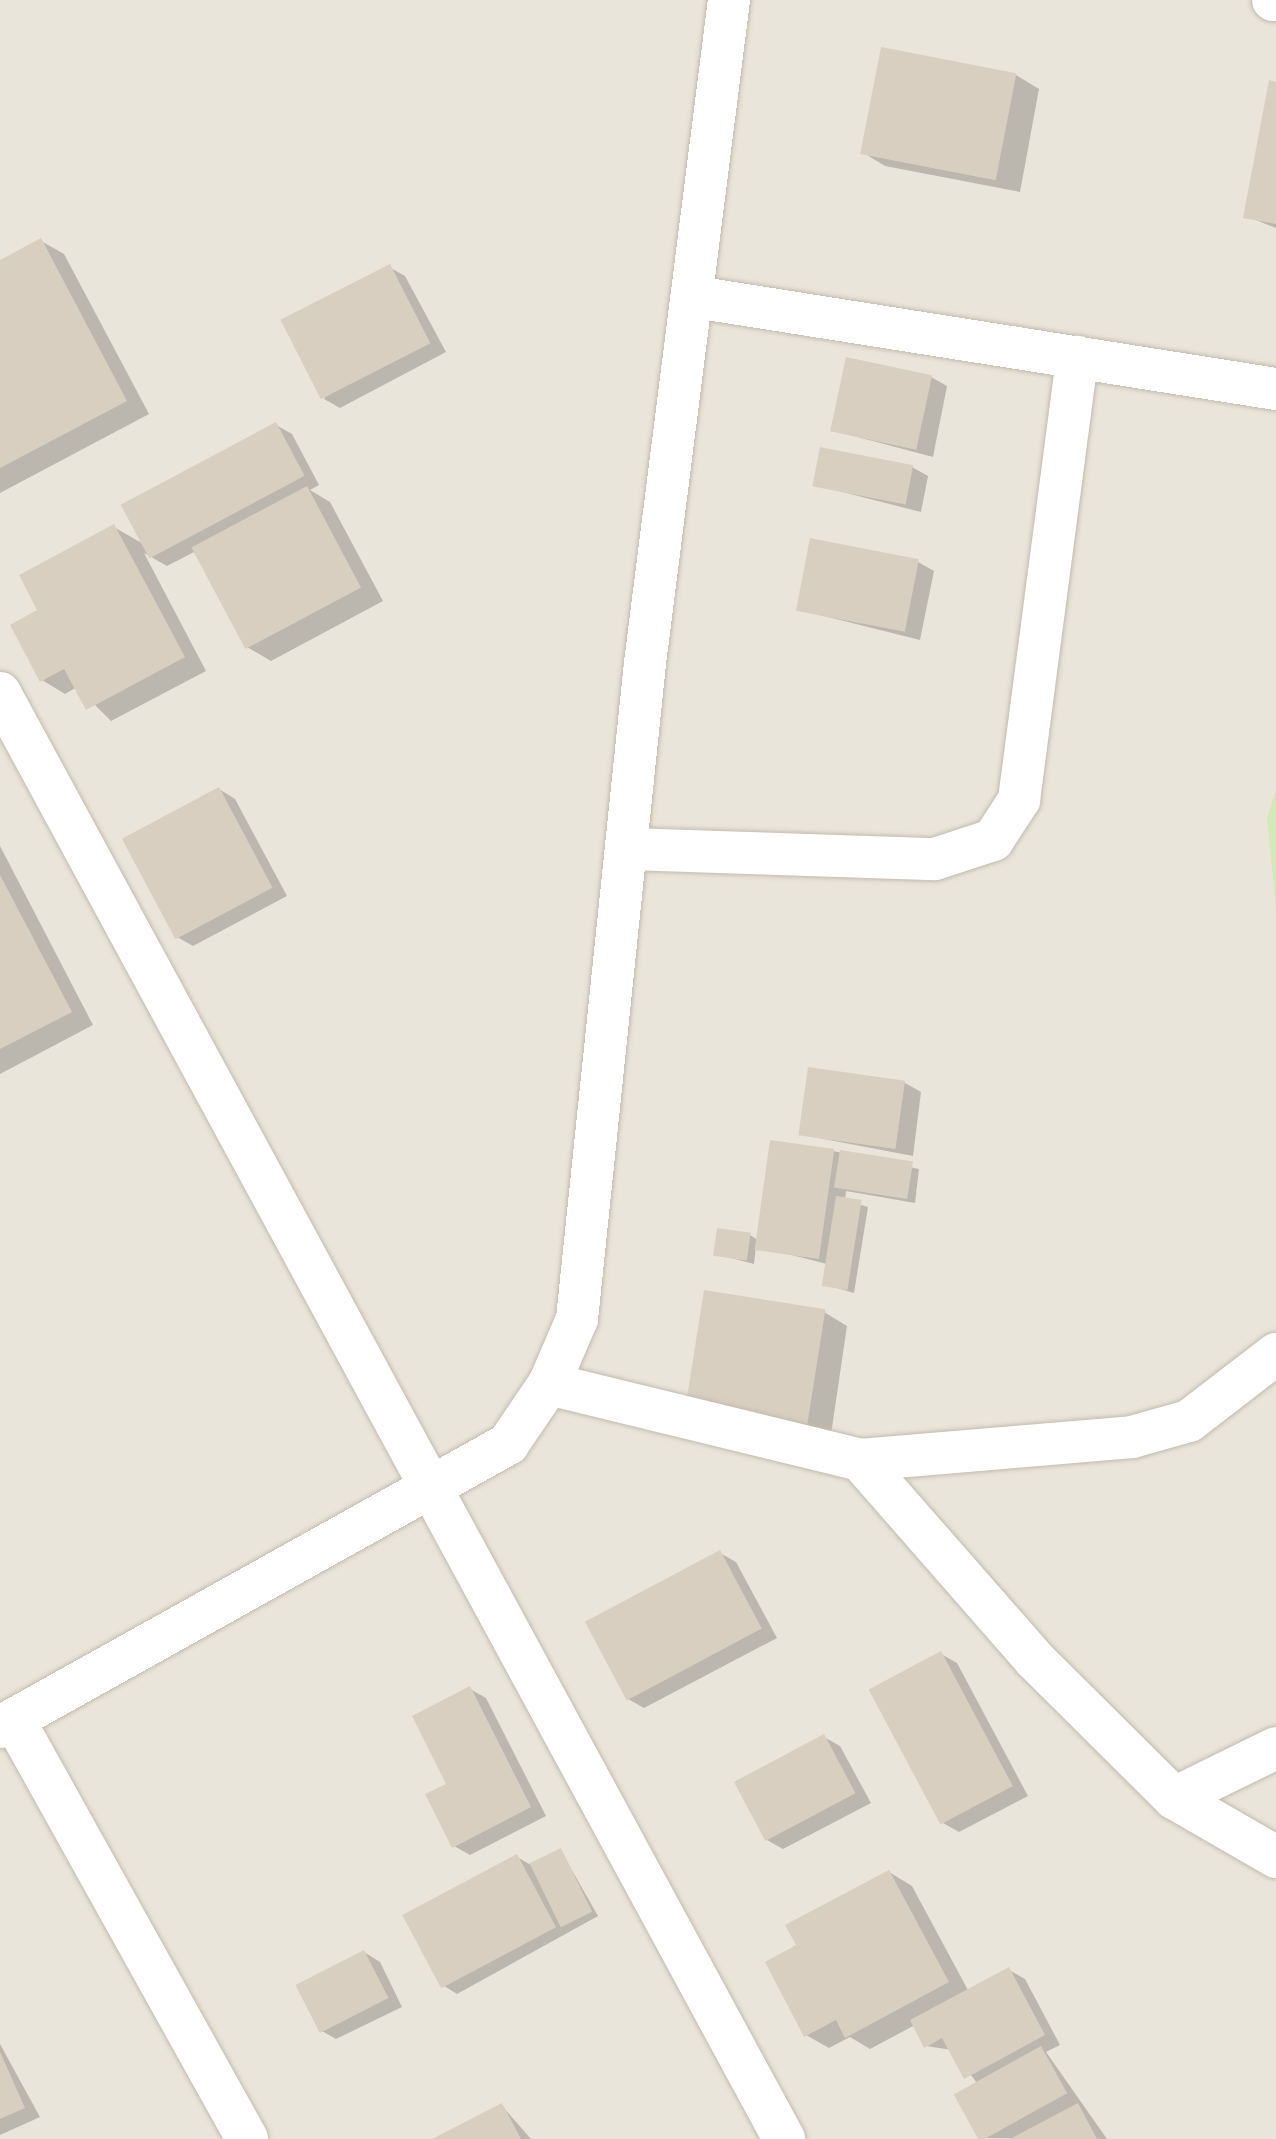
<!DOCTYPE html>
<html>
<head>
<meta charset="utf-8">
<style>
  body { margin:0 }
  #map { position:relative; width:1276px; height:2139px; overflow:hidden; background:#f6f3ec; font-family:Montserrat,sans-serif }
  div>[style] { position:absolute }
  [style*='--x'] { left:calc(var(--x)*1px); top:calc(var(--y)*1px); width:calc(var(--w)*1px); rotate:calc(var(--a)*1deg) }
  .residential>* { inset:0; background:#eae5da; transform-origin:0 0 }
  .green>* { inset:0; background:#d2eab5 }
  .shadow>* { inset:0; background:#0003 }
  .building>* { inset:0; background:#d8cfc1; transform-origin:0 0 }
  .roads { filter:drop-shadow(0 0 2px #c2bbae) drop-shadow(0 0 2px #c2bbae) }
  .minor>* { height:42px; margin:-21px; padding:0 21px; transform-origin:21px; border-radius:21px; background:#fff }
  span { translate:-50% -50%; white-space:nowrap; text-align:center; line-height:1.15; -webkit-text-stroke:9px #fff; paint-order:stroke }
</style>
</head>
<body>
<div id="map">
  <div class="residential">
    <i style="left:0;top:0;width:1276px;height:2139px"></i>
  </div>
  <div class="green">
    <i style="clip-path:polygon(1276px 791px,1276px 910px,1267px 817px)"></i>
  </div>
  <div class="shadow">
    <i style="clip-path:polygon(1016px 75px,1039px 89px,1020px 192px,885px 166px,862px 152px)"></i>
    <i style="clip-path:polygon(1276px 84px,1276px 228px,1246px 216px)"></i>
    <i style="clip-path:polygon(41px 241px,64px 254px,149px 414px,0 493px,0 263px)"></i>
    <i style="clip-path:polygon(389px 267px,405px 276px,446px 352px,340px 408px,324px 399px)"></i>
    <i style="clip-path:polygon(931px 377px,947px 386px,933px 457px,835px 431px)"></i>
    <i style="clip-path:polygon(276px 425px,292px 434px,319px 485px,310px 490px,330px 502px,383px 601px,271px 661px,247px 647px,196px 551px,167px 566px,144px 553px,206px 671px,111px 721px,77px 687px,65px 694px,42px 680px,41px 611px,114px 527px,145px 545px)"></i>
    <i style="clip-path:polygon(912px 467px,928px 476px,921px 512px,815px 485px)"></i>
    <i style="clip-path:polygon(918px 562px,934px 571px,920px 640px,800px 610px)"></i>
    <i style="clip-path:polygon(219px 789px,235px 799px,287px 896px,193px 946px,177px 937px)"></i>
    <i style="clip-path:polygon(0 846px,93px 1025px,0 1074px)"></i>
    <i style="clip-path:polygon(905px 1083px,921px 1092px,913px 1156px,803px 1135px)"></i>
    <i style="clip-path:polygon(833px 1151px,919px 1169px,915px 1203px,846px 1191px,845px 1200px,868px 1207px,854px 1293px,823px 1284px,827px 1264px,756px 1246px,754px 1264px,716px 1254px,750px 1235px,761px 1242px)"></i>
    <i style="clip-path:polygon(824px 1312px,847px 1326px,829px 1448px,710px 1429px)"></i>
    <i style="clip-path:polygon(720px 1553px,736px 1562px,777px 1638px,644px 1708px,628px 1699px)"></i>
    <i style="clip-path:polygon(941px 1654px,957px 1663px,1028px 1796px,959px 1832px,943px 1823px)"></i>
    <i style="clip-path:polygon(470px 1689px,486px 1698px,546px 1816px,470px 1855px,454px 1846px,449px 1785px)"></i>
    <i style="clip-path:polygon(824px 1737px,840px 1746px,871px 1803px,783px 1849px,767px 1840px)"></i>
    <i style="clip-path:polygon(561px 1851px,598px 1916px,457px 1994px,441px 1984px,517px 1857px,531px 1865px)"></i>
    <i style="clip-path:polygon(889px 1872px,912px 1886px,969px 1992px,1009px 1970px,1025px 1979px,1060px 2045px,1046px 2052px,1107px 2139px,980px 2138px,957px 2094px,977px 2083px,952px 2050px,926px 2046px,915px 2025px,870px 2049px,850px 2037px,829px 2048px,806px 2035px,800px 1947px)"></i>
    <i style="clip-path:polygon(364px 1952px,380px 1962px,402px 2007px,336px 2039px,320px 2030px)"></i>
    <i style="clip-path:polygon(0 2044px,40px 2117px,0 2135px)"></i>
    <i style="clip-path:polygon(502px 2106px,531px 2139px,438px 2139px)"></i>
  </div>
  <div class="building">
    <i style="left:881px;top:47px;width:138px;height:109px;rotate:11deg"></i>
    <i style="clip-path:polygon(1269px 80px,1276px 82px,1276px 224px,1243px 218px)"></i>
    <i style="clip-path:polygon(41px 238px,127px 401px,0 468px,0 260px)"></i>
    <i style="left:390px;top:264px;width:89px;height:123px;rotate:63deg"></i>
    <i style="left:846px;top:357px;width:88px;height:76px;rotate:12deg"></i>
    <i style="left:276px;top:422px;width:61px;height:176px;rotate:62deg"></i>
    <i style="left:820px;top:447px;width:95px;height:40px;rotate:11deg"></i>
    <i style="left:307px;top:486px;width:115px;height:131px;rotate:62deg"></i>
    <i style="clip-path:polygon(114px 524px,185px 657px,86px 710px,64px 669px,40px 682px,10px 625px,37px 610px,19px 575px)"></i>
    <i style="left:810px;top:538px;width:111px;height:74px;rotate:11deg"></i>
    <i style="left:219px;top:787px;width:114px;height:110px;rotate:62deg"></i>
    <i style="clip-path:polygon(0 875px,72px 1012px,0 1049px)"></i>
    <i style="left:808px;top:1067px;width:98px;height:69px;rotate:8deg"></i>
    <i style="left:770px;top:1140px;width:65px;height:111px;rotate:8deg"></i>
    <i style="left:840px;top:1150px;width:74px;height:38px;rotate:9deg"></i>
    <i style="left:836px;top:1196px;width:26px;height:91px;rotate:9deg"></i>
    <i style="left:717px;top:1228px;width:34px;height:28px;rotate:8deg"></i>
    <i style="left:704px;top:1290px;width:123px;height:129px;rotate:9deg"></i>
    <i style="left:720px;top:1550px;width:89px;height:153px;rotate:62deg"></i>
    <i style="left:941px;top:1651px;width:153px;height:82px;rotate:62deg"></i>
    <i style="clip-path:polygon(470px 1686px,531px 1807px,452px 1848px,425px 1794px,446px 1784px,412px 1716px)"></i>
    <i style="left:824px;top:1734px;width:67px;height:102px;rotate:62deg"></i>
    <i style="left:561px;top:1848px;width:71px;height:35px;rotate:64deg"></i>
    <i style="left:517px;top:1854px;width:83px;height:130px;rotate:62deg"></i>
    <i style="clip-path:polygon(889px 1870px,949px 1982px,845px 2038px,836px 2020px,804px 2037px,765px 1962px,796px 1945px,785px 1925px)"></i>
    <i style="left:364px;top:1950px;width:54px;height:77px;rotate:63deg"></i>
    <i style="clip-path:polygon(1009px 1967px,1045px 2035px,964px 2079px,942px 2038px,924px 2048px,910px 2020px)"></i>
    <i style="left:1041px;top:2046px;width:54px;height:100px;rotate:61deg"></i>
    <i style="clip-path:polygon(0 2052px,25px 2108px,0 2119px)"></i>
    <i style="clip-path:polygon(502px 2103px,521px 2139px,432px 2139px)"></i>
    <i style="clip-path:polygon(1078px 2103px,1097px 2139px,1010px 2139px)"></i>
  </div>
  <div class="roads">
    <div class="minor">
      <i style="--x:1273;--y:0;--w:3;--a:0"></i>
      <i style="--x:695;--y:297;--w:588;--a:9"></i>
      <i style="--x:0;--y:693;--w:1645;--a:61.53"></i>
      <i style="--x:629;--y:849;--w:306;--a:1.9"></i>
      <i style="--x:935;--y:859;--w:61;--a:-18.1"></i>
      <i style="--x:993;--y:840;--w:48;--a:-57"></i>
      <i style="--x:1019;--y:800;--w:447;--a:-82.5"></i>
      <i style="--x:549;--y:1384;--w:320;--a:13.7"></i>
      <i style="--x:860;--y:1460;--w:266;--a:48.8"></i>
      <i style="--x:1035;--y:1660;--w:196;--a:44.8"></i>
      <i style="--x:1174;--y:1798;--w:118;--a:30"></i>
      <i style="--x:860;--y:1460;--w:273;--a:-4.8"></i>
      <i style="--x:1132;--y:1437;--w:59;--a:-15.7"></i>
      <i style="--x:1189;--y:1421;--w:110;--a:-37.6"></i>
      <i style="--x:14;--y:1720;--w:479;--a:60.9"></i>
      <i style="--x:0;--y:1727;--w:582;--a:-29.12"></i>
      <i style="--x:508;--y:1444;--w:73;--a:-55.7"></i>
      <i style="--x:549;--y:1384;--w:71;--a:-66.7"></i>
      <i style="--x:577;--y:1319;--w:660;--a:-84.08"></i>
      <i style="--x:645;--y:663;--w:668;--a:-82.78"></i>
      <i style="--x:1174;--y:1798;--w:114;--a:-26.1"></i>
    </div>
  </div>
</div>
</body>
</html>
